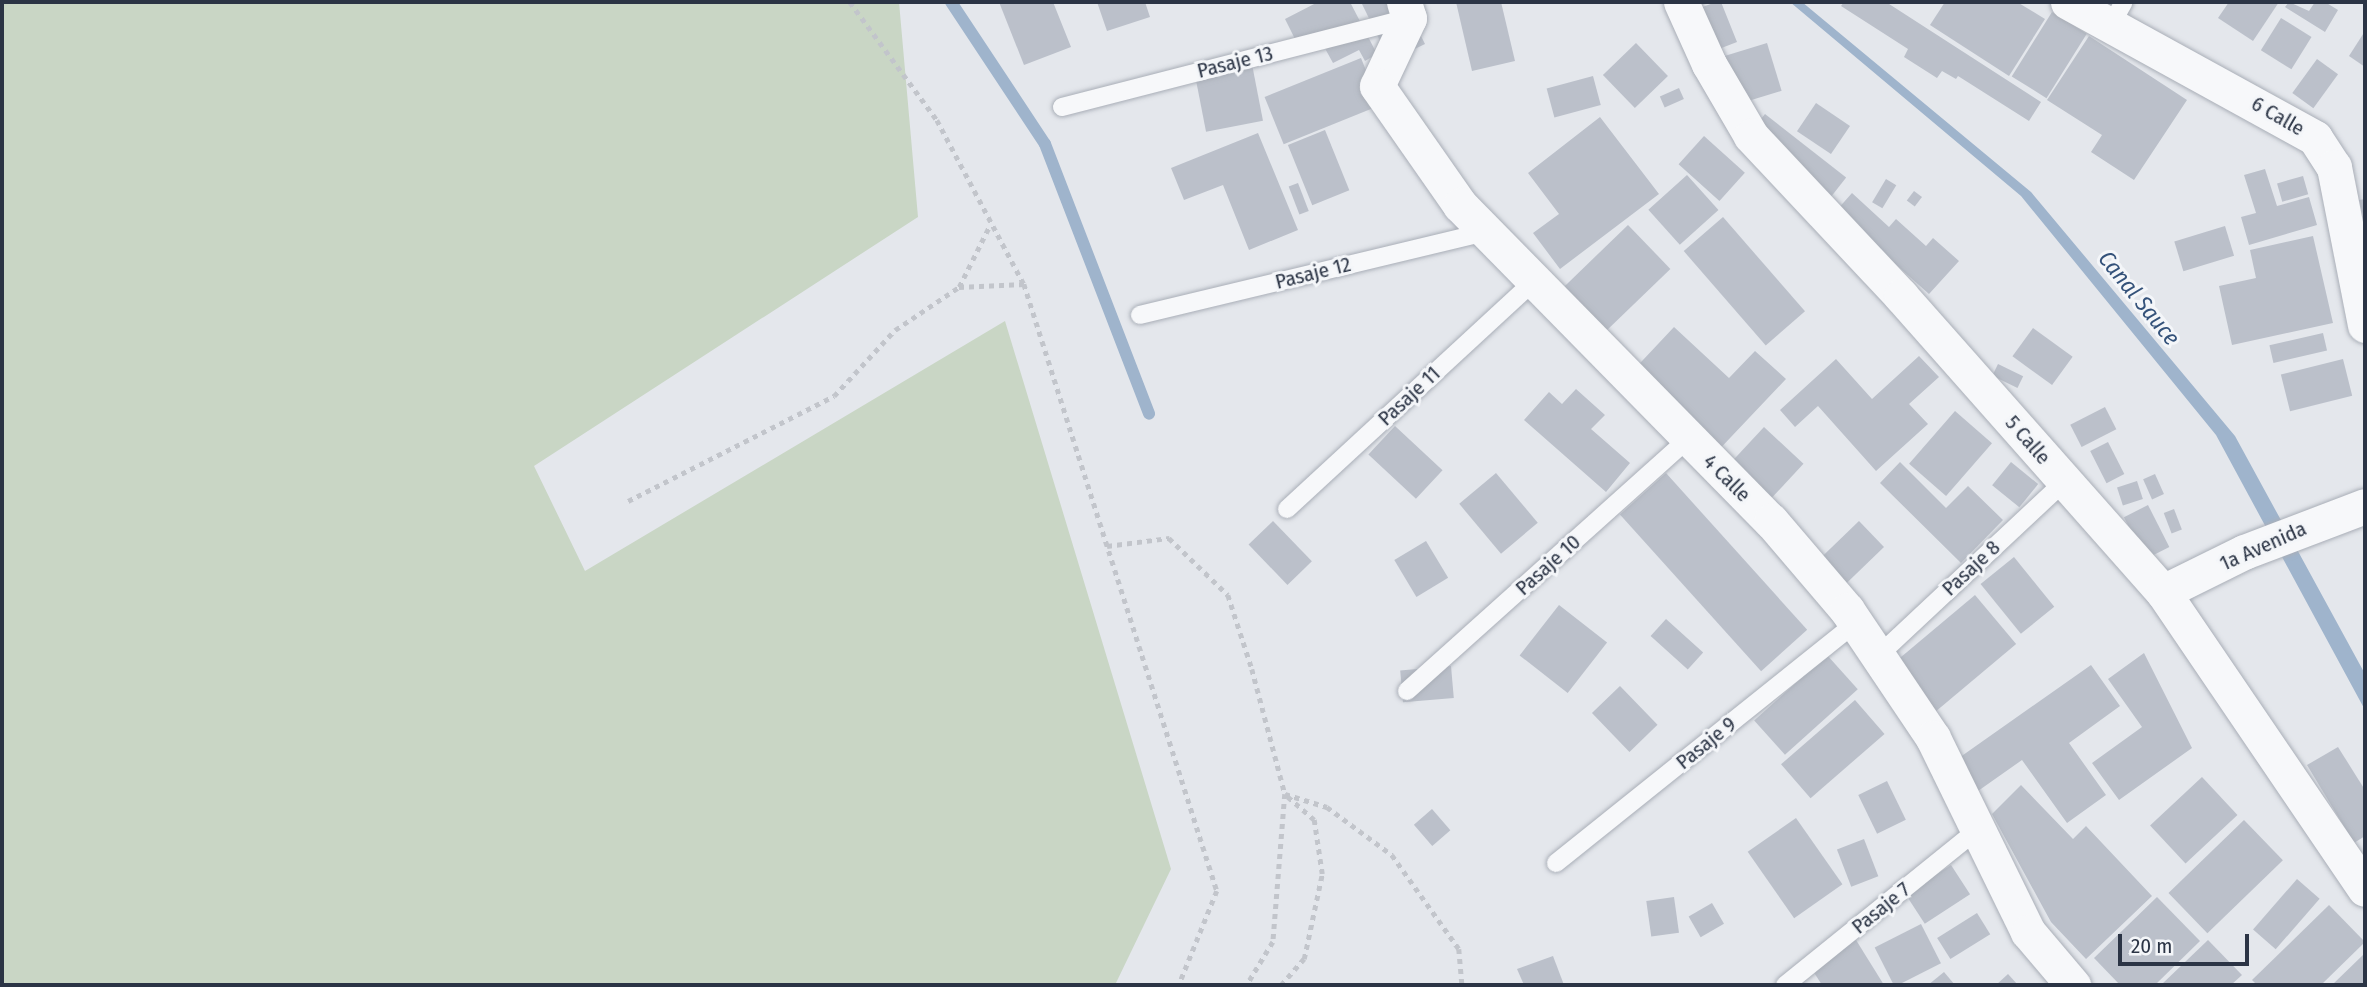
<!DOCTYPE html>
<html>
<head>
<meta charset="utf-8">
<style>
  body { margin:0 }
  #map { position:relative; width:2367px; height:987px; overflow:hidden; background:#e4e7ec; font-family:"Fira Sans Condensed",sans-serif }
  div>[style] { position:absolute }
  [style*='--x'] { left:calc(var(--x)*1px); top:calc(var(--y)*1px); width:calc(var(--w)*1px); rotate:calc(var(--a)*1deg) }
  .green>* { inset:0; background:#c9d6c5 }
  .water>* { inset:0; background:#9fb4cc }
  .stream>* { height:12px; margin:-6px; padding:0 6px; transform-origin:6px; border-radius:6px; background:#9fb4cc }
  .building>* { inset:0; background:#bbc0ca; transform-origin:0 0 }
  .path>* { height:4.5px; margin-top:-2.25px; transform-origin:0; background:repeating-linear-gradient(90deg,#c2c5cb 0 5px,transparent 0 10px) }
  .roads { filter:drop-shadow(0 0 2px #a9aeb7) drop-shadow(0 0 2px #a9aeb7) }
  .service>* { height:18px; margin:-9px; padding:0 9px; transform-origin:9px; border-radius:9px; background:#f7f8fa }
  .minor>* { height:35px; margin:-17.5px; padding:0 17.5px; transform-origin:17.5px; border-radius:17.5px; background:#f7f8fa }
  span { translate:-50% -50%; white-space:nowrap; text-align:center; line-height:1.15; -webkit-text-stroke:6px #f4f6f9; paint-order:stroke }
  .street-label { font-size:21px; color:#2b3445 }
  .water-label { font-size:23px; color:#34527a; font-style:italic }
  .frame { position:absolute; inset:0; border:4px solid #2b3445; pointer-events:none }
  .scale { position:absolute; left:2118px; top:934px; width:131px; height:32px; box-sizing:border-box; border:4px solid #2b3445; border-top:0; padding-left:9px; font-size:21px; line-height:24px; white-space:nowrap; color:#2b3445; -webkit-text-stroke:5px #f4f6f9; paint-order:stroke }
</style>
</head>
<body>
<div id="map">
  <div class="green">
    <i style="clip-path:polygon(2px 2px,899px 2px,918px 217px,534px 466px,585px 571px,1005px 321px,1171px 869px,1115px 985px,2px 985px)"></i>
  </div>
  <div class="water">
    <i style="clip-path:polygon(1790px 2px,1802px 2px,2031px 192px,2235px 436px,2365px 674px,2365px 710px,2216px 435px,2021px 196px)"></i>
  </div>
  <div class="stream">
    <i style="--x:951;--y:2;--w:170;--a:56.5"></i>
    <i style="--x:1045;--y:144;--w:289;--a:68.9"></i>
  </div>
  <div class="building">
    <i style="clip-path:polygon(999px 2px,1053px 2px,1071px 47px,1024px 65px)"></i>
    <i style="clip-path:polygon(1097px 2px,1145px 2px,1150px 17px,1107px 31px)"></i>
    <i style="clip-path:polygon(1318px 2px,1350px 2px,1377px 54px,1365px 61px,1359px 50px,1333px 63px,1322px 43px,1302px 53px,1285px 19px)"></i>
    <i style="clip-path:polygon(1361px 2px,1404px 2px,1425px 44px,1390px 61px)"></i>
    <i style="clip-path:polygon(1456px 2px,1501px 2px,1515px 61px,1472px 71px)"></i>
    <i style="clip-path:polygon(1716px 2px,1721px 2px,1737px 42px,1706px 54px,1689px 12px)"></i>
    <i style="clip-path:polygon(1844px 2px,1886px 2px,2041px 102px,2029px 121px,1958px 76px,1956px 79px,1942px 71px,1937px 78px,1904px 57px,1908px 49px,1841px 6px)"></i>
    <i style="clip-path:polygon(1945px 2px,2017px 2px,2045px 19px,2009px 76px,1930px 25px)"></i>
    <i style="clip-path:polygon(2229px 2px,2279px 2px,2253px 41px,2218px 18px)"></i>
    <i style="clip-path:polygon(2289px 2px,2309px 11px,2315px 2px,2325px 2px,2338px 10px,2325px 32px,2285px 7px)"></i>
    <i style="left:2052px;top:12px;width:41px;height:76px;rotate:32deg"></i>
    <i style="left:2281px;top:18px;width:36px;height:38px;rotate:32deg"></i>
    <i style="clip-path:polygon(2365px 31px,2365px 67px,2349px 56px)"></i>
    <i style="clip-path:polygon(2089px 36px,2187px 100px,2134px 180px,2091px 152px,2102px 135px,2047px 100px)"></i>
    <i style="left:1636px;top:43px;width:46px;height:46px;rotate:46deg"></i>
    <i style="left:1767px;top:43px;width:50px;height:58px;rotate:73deg"></i>
    <i style="left:1250px;top:54px;width:68px;height:58px;rotate:79deg"></i>
    <i style="left:1361px;top:58px;width:51px;height:104px;rotate:68deg"></i>
    <i style="left:2317px;top:59px;width:26px;height:42px;rotate:36deg"></i>
    <i style="left:1593px;top:76px;width:30px;height:48px;rotate:75deg"></i>
    <i style="left:1679px;top:88px;width:12px;height:21px;rotate:66deg"></i>
    <i style="left:1816px;top:103px;width:41px;height:34px;rotate:34deg"></i>
    <i style="left:1765px;top:114px;width:103px;height:29px;rotate:38deg"></i>
    <i style="clip-path:polygon(1600px 117px,1659px 194px,1560px 269px,1533px 233px,1559px 214px,1528px 173px)"></i>
    <i style="left:1325px;top:130px;width:65px;height:40px;rotate:68deg"></i>
    <i style="clip-path:polygon(1258px 133px,1298px 230px,1249px 250px,1223px 185px,1184px 200px,1171px 168px)"></i>
    <i style="left:1704px;top:136px;width:55px;height:38px;rotate:42deg"></i>
    <i style="clip-path:polygon(2265px 169px,2277px 206px,2309px 197px,2317px 225px,2249px 245px,2241px 217px,2256px 213px,2244px 175px)"></i>
    <i style="left:1687px;top:175px;width:47px;height:52px;rotate:48deg"></i>
    <i style="left:2303px;top:176px;width:19px;height:27px;rotate:74deg"></i>
    <i style="left:1886px;top:179px;width:12px;height:27px;rotate:31deg"></i>
    <i style="left:1298px;top:183px;width:30px;height:10px;rotate:69deg"></i>
    <i style="left:1914px;top:191px;width:10px;height:12px;rotate:37deg"></i>
    <i style="clip-path:polygon(1852px 193px,1889px 227px,1896px 219px,1926px 246px,1933px 238px,1959px 261px,1929px 294px,1836px 211px)"></i>
    <i style="clip-path:polygon(2365px 199px,2365px 219px,2364px 219px,2359px 200px)"></i>
    <i style="left:1723px;top:217px;width:125px;height:52px;rotate:49deg"></i>
    <i style="left:1628px;top:225px;width:61px;height:106px;rotate:46deg"></i>
    <i style="left:2225px;top:226px;width:31px;height:53px;rotate:73deg"></i>
    <i style="clip-path:polygon(2313px 236px,2333px 323px,2232px 345px,2219px 286px,2256px 278px,2250px 250px)"></i>
    <i style="clip-path:polygon(1674px 327px,1729px 378px,1755px 351px,1786px 379px,1713px 456px,1627px 377px)"></i>
    <i style="left:2033px;top:328px;width:49px;height:35px;rotate:36deg"></i>
    <i style="left:2323px;top:333px;width:18px;height:55px;rotate:77deg"></i>
    <i style="clip-path:polygon(1919px 356px,1939px 377px,1909px 404px,1928px 424px,1876px 471px,1818px 406px,1795px 427px,1780px 410px,1836px 359px,1872px 399px)"></i>
    <i style="left:2343px;top:359px;width:38px;height:64px;rotate:76deg"></i>
    <i style="left:1998px;top:364px;width:28px;height:13px;rotate:26deg"></i>
    <i style="clip-path:polygon(1576px 389px,1605px 415px,1591px 429px,1630px 463px,1606px 492px,1524px 420px,1549px 392px,1562px 404px)"></i>
    <i style="left:2105px;top:407px;width:25px;height:39px;rotate:63deg"></i>
    <i style="left:1955px;top:411px;width:49px;height:70px;rotate:41deg"></i>
    <i style="left:1395px;top:426px;width:65px;height:39px;rotate:43deg"></i>
    <i style="left:1764px;top:427px;width:54px;height:57px;rotate:43deg"></i>
    <i style="left:2108px;top:442px;width:36px;height:20px;rotate:63deg"></i>
    <i style="clip-path:polygon(1900px 462px,1946px 508px,1968px 486px,2003px 520px,1961px 563px,1880px 483px)"></i>
    <i style="left:2011px;top:462px;width:35px;height:30px;rotate:39deg"></i>
    <i style="left:1496px;top:473px;width:65px;height:48px;rotate:50deg"></i>
    <i style="left:1666px;top:473px;width:211px;height:62px;rotate:48deg"></i>
    <i style="left:2155px;top:474px;width:22px;height:13px;rotate:66deg"></i>
    <i style="left:2137px;top:481px;width:19px;height:21px;rotate:72deg"></i>
    <i style="left:2148px;top:505px;width:47px;height:27px;rotate:63deg"></i>
    <i style="left:2174px;top:509px;width:22px;height:11px;rotate:69deg"></i>
    <i style="left:1273px;top:521px;width:56px;height:34px;rotate:46deg"></i>
    <i style="left:1859px;top:521px;width:36px;height:58px;rotate:46deg"></i>
    <i style="left:1426px;top:541px;width:43px;height:37px;rotate:59deg"></i>
    <i style="left:2014px;top:557px;width:64px;height:43px;rotate:51deg"></i>
    <i style="left:1975px;top:595px;width:64px;height:114px;rotate:50deg"></i>
    <i style="left:1559px;top:605px;width:61px;height:64px;rotate:38deg"></i>
    <i style="left:1666px;top:619px;width:50px;height:23px;rotate:42deg"></i>
    <i style="clip-path:polygon(2144px 653px,2192px 748px,2119px 800px,2092px 763px,2142px 727px,2108px 679px)"></i>
    <i style="left:1827px;top:655px;width:46px;height:98px;rotate:48deg"></i>
    <i style="clip-path:polygon(2091px 665px,2120px 706px,2069px 743px,2106px 795px,2067px 823px,2022px 760px,1978px 791px,1956px 760px)"></i>
    <i style="left:1451px;top:666px;width:32px;height:51px;rotate:85deg"></i>
    <i style="left:1620px;top:686px;width:54px;height:39px;rotate:46deg"></i>
    <i style="left:1855px;top:700px;width:45px;height:98px;rotate:49deg"></i>
    <i style="clip-path:polygon(2338px 747px,2365px 790px,2365px 836px,2354px 843px,2307px 765px)"></i>
    <i style="left:2202px;top:777px;width:52px;height:71px;rotate:47deg"></i>
    <i style="left:1887px;top:781px;width:43px;height:32px;rotate:64deg"></i>
    <i style="clip-path:polygon(2021px 785px,2073px 839px,2086px 826px,2152px 896px,2086px 959px,2051px 922px,1992px 814px)"></i>
    <i style="left:1432px;top:809px;width:28px;height:24px;rotate:49deg"></i>
    <i style="left:1796px;top:818px;width:81px;height:59px;rotate:55deg"></i>
    <i style="left:2244px;top:820px;width:56px;height:105px;rotate:46deg"></i>
    <i style="left:1864px;top:839px;width:40px;height:29px;rotate:69deg"></i>
    <i style="left:1951px;top:865px;width:35px;height:54px;rotate:57deg"></i>
    <i style="left:2297px;top:879px;width:30px;height:67px;rotate:41deg"></i>
    <i style="left:1674px;top:897px;width:36px;height:28px;rotate:82deg"></i>
    <i style="clip-path:polygon(2157px 897px,2200px 941px,2155px 985px,2120px 985px,2094px 958px)"></i>
    <i style="left:1712px;top:903px;width:24px;height:27px;rotate:60deg"></i>
    <i style="clip-path:polygon(2329px 905px,2365px 942px,2321px 985px,2257px 985px,2252px 980px)"></i>
    <i style="left:1977px;top:913px;width:25px;height:47px;rotate:58deg"></i>
    <i style="left:1921px;top:924px;width:44px;height:52px;rotate:63deg"></i>
    <i style="clip-path:polygon(1856px 940px,1884px 985px,1822px 985px,1811px 968px)"></i>
    <i style="clip-path:polygon(2208px 940px,2242px 975px,2231px 985px,2161px 985px)"></i>
    <i style="clip-path:polygon(2365px 953px,2365px 985px,2332px 985px)"></i>
    <i style="clip-path:polygon(1553px 956px,1564px 985px,1524px 985px,1517px 969px)"></i>
    <i style="clip-path:polygon(1944px 972px,1955px 985px,1928px 985px)"></i>
    <i style="clip-path:polygon(2008px 974px,2018px 985px,1996px 985px)"></i>
  </div>
  <div class="path">
    <i style="--x:850;--y:2;--w:147;--a:53.6"></i>
    <i style="--x:937;--y:120;--w:186;--a:62.1"></i>
    <i style="--x:1024;--y:284;--w:637;--a:72.36"></i>
    <i style="--x:1217;--y:891;--w:101;--a:112"></i>
    <i style="--x:959;--y:287;--w:67;--a:-63.4"></i>
    <i style="--x:628;--y:501;--w:231;--a:-27"></i>
    <i style="--x:834;--y:396;--w:90;--a:-47.3"></i>
    <i style="--x:895;--y:330;--w:77;--a:-33.9"></i>
    <i style="--x:959;--y:287;--w:65;--a:-2.6"></i>
    <i style="--x:1107;--y:546;--w:63;--a:-7.4"></i>
    <i style="--x:1169;--y:538;--w:82;--a:44"></i>
    <i style="--x:1228;--y:595;--w:78;--a:72"></i>
    <i style="--x:1252;--y:669;--w:129;--a:75.2"></i>
    <i style="--x:1285;--y:794;--w:148;--a:94.6"></i>
    <i style="--x:1273;--y:942;--w:50;--a:121.2"></i>
    <i style="--x:1285;--y:794;--w:44;--a:17.2"></i>
    <i style="--x:1327;--y:807;--w:81;--a:36.4"></i>
    <i style="--x:1392;--y:855;--w:115;--a:54.5"></i>
    <i style="--x:1459;--y:949;--w:36;--a:85"></i>
    <i style="--x:1281;--y:985;--w:35;--a:-49"></i>
    <i style="--x:1304;--y:959;--w:87;--a:-78"></i>
    <i style="--x:1322;--y:874;--w:55;--a:-98.4"></i>
    <i style="--x:1314;--y:820;--w:35;--a:-139"></i>
  </div>
  <div class="roads">
    <div class="service">
      <i style="--x:2111;--y:25;--w:26;--a:-61"></i>
      <i style="--x:1062;--y:107;--w:358;--a:-14.4"></i>
      <i style="--x:1140;--y:315;--w:355;--a:-13.5"></i>
      <i style="--x:1287;--y:509;--w:333;--a:-42.7"></i>
      <i style="--x:1878;--y:656;--w:256;--a:-43.1"></i>
      <i style="--x:1407;--y:691;--w:377;--a:-41.9"></i>
      <i style="--x:1556;--y:863;--w:384;--a:-38.7"></i>
      <i style="--x:1785;--y:985;--w:247;--a:-38.9"></i>
    </div>
    <div class="minor">
      <i style="--x:1404;--y:2;--w:17;--a:73"></i>
      <i style="--x:1409;--y:18;--w:75;--a:115.2"></i>
      <i style="--x:1377;--y:86;--w:145;--a:55.1"></i>
      <i style="--x:1460;--y:205;--w:443;--a:45.5"></i>
      <i style="--x:1771;--y:521;--w:117;--a:49.5"></i>
      <i style="--x:1847;--y:610;--w:154;--a:56.1"></i>
      <i style="--x:1933;--y:738;--w:216;--a:63.9"></i>
      <i style="--x:2028;--y:932;--w:70;--a:49.7"></i>
      <i style="--x:1681;--y:2;--w:68;--a:65.7"></i>
      <i style="--x:1709;--y:64;--w:83;--a:59.7"></i>
      <i style="--x:1751;--y:136;--w:219;--a:46.8"></i>
      <i style="--x:1901;--y:296;--w:395;--a:48.5"></i>
      <i style="--x:2163;--y:592;--w:359;--a:55.8"></i>
      <i style="--x:2068;--y:2;--w:282;--a:28.8"></i>
      <i style="--x:2315;--y:138;--w:35;--a:57"></i>
      <i style="--x:2334;--y:167;--w:161;--a:78.9"></i>
      <i style="--x:2163;--y:592;--w:90;--a:-26.3"></i>
      <i style="--x:2244;--y:552;--w:129;--a:-20.8"></i>
    </div>
  </div>
  <div class="street-label">
    <span style="left:1235px;top:62px;rotate:-14deg">Pasaje 13</span>
    <span style="left:2278px;top:116px;rotate:30deg">6 Calle</span>
    <span style="left:1313px;top:273px;rotate:-14deg">Pasaje 12</span>
    <span style="left:1409px;top:396px;rotate:-43deg">Pasaje 11</span>
    <span style="left:2028px;top:440px;rotate:49deg">5 Calle</span>
    <span style="left:1727px;top:478px;rotate:45deg">4 Calle</span>
    <span style="left:2263px;top:546px;rotate:-24deg">1a Avenida</span>
    <span style="left:1548px;top:565px;rotate:-42deg">Pasaje 10</span>
    <span style="left:1971px;top:568px;rotate:-43deg">Pasaje 8</span>
    <span style="left:1706px;top:743px;rotate:-39deg">Pasaje 9</span>
    <span style="left:1881px;top:908px;rotate:-39deg">Pasaje 7</span>
  </div>
  <div class="water-label">
    <span style="left:2139px;top:298px;rotate:51deg">Canal Sauce</span>
  </div>
  <div class="frame"></div>
  <div class="scale">20 m</div>
</div>
</body>
</html>
